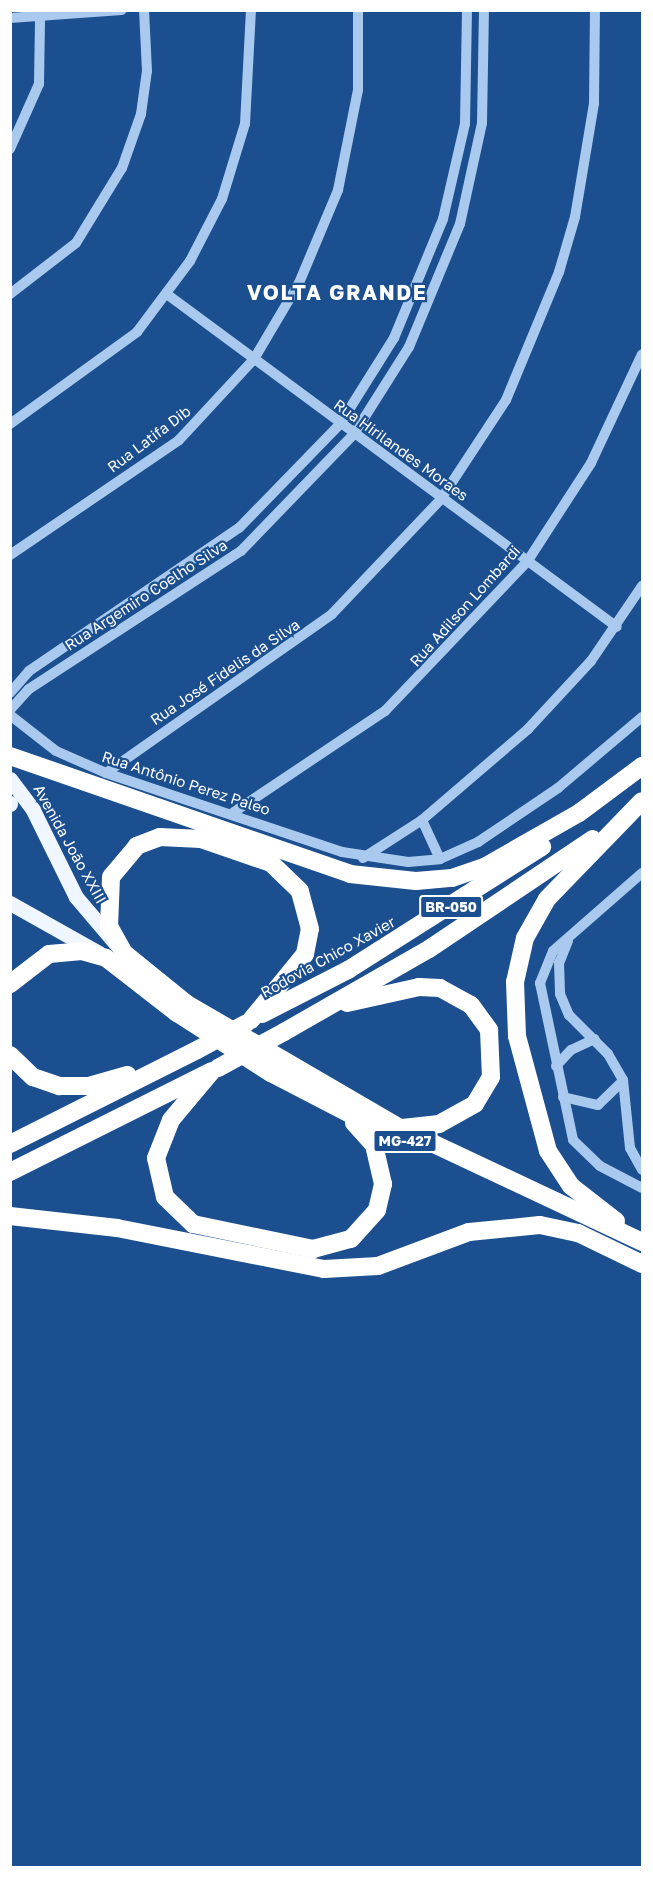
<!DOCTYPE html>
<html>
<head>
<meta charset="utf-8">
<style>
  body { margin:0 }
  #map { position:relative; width:653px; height:1878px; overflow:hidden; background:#1b4f8f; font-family:"Golos Text",sans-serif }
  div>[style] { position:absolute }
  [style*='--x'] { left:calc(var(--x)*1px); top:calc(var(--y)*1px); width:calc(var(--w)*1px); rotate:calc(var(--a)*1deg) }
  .minor>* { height:10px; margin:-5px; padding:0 5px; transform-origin:5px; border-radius:5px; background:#a9c9ee }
  .major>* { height:15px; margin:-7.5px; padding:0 7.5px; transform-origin:7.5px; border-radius:7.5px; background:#f0f6ff }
  .highway>* { height:18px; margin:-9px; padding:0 9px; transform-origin:9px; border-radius:9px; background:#fff }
  .highway-bridge>* { height:18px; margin:-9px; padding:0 9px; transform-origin:9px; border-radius:9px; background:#fff }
  span { translate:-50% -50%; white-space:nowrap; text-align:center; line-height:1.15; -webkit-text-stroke:4.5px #1b4f8f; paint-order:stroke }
  .shield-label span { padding:2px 4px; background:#1b4f8f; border:2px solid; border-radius:4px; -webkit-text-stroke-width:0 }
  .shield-label { font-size:14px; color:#fff; font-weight:700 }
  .street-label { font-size:15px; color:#fff }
  .district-label { font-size:21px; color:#fff; font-weight:700; letter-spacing:1.5px }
  .frame { position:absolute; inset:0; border:12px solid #fff; pointer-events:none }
</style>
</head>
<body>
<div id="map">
  <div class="minor">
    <i style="--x:10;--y:18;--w:112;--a:-4.1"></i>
    <i style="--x:10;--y:149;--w:71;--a:-66"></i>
    <i style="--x:39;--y:84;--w:67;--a:-89.1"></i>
    <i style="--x:10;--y:294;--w:83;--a:-37.7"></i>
    <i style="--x:76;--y:243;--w:88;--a:-58.5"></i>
    <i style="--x:122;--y:168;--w:57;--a:-70.6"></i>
    <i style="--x:141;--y:114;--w:43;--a:-82.1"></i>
    <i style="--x:147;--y:71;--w:61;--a:-92.8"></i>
    <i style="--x:168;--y:295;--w:558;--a:36.48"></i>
    <i style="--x:10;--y:424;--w:157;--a:-35.9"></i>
    <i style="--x:137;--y:332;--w:89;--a:-53.3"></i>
    <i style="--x:190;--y:261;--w:70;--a:-62.7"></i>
    <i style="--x:222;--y:199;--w:78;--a:-73"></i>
    <i style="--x:245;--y:124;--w:114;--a:-87"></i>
    <i style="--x:10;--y:555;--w:204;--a:-34.2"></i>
    <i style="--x:179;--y:440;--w:110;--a:-47.2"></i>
    <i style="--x:254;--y:359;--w:88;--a:-59.4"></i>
    <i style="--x:299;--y:283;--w:101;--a:-67.2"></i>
    <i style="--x:338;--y:190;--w:102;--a:-78.7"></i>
    <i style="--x:358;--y:90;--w:80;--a:-90"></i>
    <i style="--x:10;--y:693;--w:29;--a:-49"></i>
    <i style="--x:29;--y:671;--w:254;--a:-34.3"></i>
    <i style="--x:239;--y:528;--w:145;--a:-45.8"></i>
    <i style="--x:340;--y:424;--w:102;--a:-57.9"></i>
    <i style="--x:394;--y:338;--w:129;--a:-67.6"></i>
    <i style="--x:443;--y:219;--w:98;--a:-77"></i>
    <i style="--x:465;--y:124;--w:114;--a:-89"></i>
    <i style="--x:10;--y:710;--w:28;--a:-48"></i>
    <i style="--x:29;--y:689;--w:253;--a:-33.1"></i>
    <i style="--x:241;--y:551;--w:163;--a:-46"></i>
    <i style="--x:354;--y:434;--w:103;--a:-57.7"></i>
    <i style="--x:409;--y:347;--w:133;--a:-67.5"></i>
    <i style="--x:460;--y:224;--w:103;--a:-77.7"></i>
    <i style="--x:482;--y:123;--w:113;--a:-89"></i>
    <i style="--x:10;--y:715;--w:58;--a:38"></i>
    <i style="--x:56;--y:751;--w:55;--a:23.7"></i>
    <i style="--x:106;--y:773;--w:249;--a:18.5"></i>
    <i style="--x:342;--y:852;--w:67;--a:8.6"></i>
    <i style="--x:408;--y:862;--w:32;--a:-5"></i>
    <i style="--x:440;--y:859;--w:42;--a:-24.1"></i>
    <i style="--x:478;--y:842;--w:97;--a:-34"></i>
    <i style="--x:558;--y:788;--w:110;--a:-40.2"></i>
    <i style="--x:106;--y:773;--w:276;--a:-35.1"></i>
    <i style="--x:332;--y:614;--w:158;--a:-46.5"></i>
    <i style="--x:441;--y:499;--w:118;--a:-56.7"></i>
    <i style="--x:506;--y:400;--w:139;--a:-67.5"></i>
    <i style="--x:559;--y:272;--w:57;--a:-73.8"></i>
    <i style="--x:575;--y:217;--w:116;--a:-80.5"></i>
    <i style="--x:594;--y:103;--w:93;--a:-89.4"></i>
    <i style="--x:234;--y:812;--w:182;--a:-33.8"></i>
    <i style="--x:385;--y:711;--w:206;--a:-46.4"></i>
    <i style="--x:527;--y:562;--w:118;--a:-57.1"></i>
    <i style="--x:591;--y:463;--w:120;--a:-64.9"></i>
    <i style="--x:422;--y:820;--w:43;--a:65.2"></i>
    <i style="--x:363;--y:858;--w:70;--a:-32.8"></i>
    <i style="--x:422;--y:820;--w:140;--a:-40.6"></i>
    <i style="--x:528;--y:729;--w:93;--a:-47.2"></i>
    <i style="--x:591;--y:661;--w:91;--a:-55.8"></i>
    <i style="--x:642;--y:873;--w:118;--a:138.8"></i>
    <i style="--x:553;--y:951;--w:35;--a:112"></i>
    <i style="--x:540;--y:983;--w:160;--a:78.1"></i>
    <i style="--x:573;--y:1140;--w:37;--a:44"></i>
    <i style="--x:600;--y:1166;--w:47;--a:27.6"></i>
    <i style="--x:568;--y:941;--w:24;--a:112"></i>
    <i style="--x:559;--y:963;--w:31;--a:88"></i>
    <i style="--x:560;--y:994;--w:23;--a:67"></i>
    <i style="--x:569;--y:1015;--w:55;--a:45"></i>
    <i style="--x:608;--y:1054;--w:30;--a:60"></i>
    <i style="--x:623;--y:1080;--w:68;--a:84.1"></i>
    <i style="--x:630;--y:1148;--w:25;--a:61"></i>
    <i style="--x:556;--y:1066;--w:22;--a:-47"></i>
    <i style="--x:571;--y:1050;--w:26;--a:-25"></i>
    <i style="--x:563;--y:1097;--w:36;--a:13"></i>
    <i style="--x:598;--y:1105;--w:35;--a:-44"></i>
  </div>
  <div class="major">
    <i style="--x:10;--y:779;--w:39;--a:53"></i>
    <i style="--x:33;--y:810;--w:97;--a:63.7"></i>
    <i style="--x:76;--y:897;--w:62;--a:49.6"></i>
    <i style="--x:10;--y:803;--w:1;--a:90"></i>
    <i style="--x:10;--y:903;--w:102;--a:29.3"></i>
  </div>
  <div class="highway">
    <i style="--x:10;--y:756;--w:360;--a:19.1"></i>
    <i style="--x:350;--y:874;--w:66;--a:6.1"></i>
    <i style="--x:416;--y:881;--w:36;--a:-5"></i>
    <i style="--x:452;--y:878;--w:36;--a:-19"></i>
    <i style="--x:486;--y:866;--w:107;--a:-29.7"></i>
    <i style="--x:579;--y:813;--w:79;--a:-36.7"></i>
    <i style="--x:10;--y:984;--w:49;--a:-37.6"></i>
    <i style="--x:49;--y:954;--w:33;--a:-5"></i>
    <i style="--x:82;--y:951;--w:25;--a:16"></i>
    <i style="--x:106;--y:958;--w:90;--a:37.8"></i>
    <i style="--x:177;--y:1013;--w:112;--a:32.6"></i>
    <i style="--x:271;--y:1073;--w:126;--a:27.4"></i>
    <i style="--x:347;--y:1003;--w:74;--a:-12.5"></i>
    <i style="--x:419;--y:987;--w:21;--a:3"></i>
    <i style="--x:440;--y:988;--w:35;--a:29"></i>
    <i style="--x:471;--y:1005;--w:31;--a:54"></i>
    <i style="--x:489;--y:1030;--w:47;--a:87.6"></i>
    <i style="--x:491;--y:1077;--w:31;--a:121"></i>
    <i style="--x:475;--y:1104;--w:41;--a:150.9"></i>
    <i style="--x:439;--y:1124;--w:37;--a:174"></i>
    <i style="--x:262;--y:1014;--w:97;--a:-27.1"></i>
    <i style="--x:348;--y:970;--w:230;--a:-32.4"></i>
    <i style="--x:251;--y:1020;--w:85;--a:-50.7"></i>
    <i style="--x:305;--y:954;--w:25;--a:-79"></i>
    <i style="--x:310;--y:929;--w:39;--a:-105"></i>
    <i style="--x:300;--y:891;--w:40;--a:-136"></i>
    <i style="--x:271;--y:863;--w:74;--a:-161.1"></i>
    <i style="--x:201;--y:839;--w:41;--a:-177.2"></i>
    <i style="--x:160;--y:837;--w:25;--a:159"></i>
    <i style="--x:137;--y:846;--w:40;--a:130"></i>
    <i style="--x:111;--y:877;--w:49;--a:92.3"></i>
    <i style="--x:109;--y:926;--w:31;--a:61"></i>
    <i style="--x:124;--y:953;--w:81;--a:39"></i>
    <i style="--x:187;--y:1004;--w:246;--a:30.2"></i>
    <i style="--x:400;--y:1128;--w:268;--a:25.2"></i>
    <i style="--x:284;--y:1032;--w:167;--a:-29.8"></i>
    <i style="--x:429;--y:949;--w:197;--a:-33.9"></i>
    <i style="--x:10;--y:1055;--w:32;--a:44"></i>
    <i style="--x:33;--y:1077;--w:28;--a:19"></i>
    <i style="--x:59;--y:1086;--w:30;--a:0"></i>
    <i style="--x:89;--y:1086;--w:40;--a:-16"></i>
    <i style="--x:212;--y:1071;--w:64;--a:129.9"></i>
    <i style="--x:171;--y:1120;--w:41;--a:111.5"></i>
    <i style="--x:156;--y:1158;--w:40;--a:77"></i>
    <i style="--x:165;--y:1197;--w:39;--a:44"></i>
    <i style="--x:193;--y:1224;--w:123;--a:11.8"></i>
    <i style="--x:313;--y:1249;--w:39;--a:-15"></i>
    <i style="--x:351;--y:1239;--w:39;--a:-48"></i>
    <i style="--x:377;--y:1210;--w:27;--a:-77"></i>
    <i style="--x:383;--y:1184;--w:40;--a:-103"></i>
    <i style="--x:374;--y:1145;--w:30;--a:-132"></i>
    <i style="--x:10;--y:1144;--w:209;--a:-26.7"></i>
    <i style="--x:10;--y:1172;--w:224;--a:-26.6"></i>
    <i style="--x:10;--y:1216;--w:108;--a:6.4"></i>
    <i style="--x:117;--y:1228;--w:211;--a:11.2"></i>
    <i style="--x:324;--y:1269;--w:54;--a:-3.2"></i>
    <i style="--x:378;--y:1266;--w:97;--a:-20.5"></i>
    <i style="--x:469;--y:1232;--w:71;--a:-5.6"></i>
    <i style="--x:540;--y:1225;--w:39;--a:12"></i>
    <i style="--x:578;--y:1233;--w:71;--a:25.8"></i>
    <i style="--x:616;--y:1221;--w:57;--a:-142.1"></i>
    <i style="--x:571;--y:1186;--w:42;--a:-123.3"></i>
    <i style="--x:548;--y:1151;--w:119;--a:-105.1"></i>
    <i style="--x:517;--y:1036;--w:54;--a:-92.1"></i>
    <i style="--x:515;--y:982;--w:45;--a:-77.2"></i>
    <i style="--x:525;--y:938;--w:45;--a:-60.6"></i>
    <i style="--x:547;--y:899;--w:136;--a:-45.9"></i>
  </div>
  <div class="highway-bridge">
    <i style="--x:197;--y:1050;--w:55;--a:-28.4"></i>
    <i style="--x:218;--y:1068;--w:75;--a:-28.6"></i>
  </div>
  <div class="shield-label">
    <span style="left:451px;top:907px">BR-050</span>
    <span style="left:405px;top:1141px">MG-427</span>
  </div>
  <div class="street-label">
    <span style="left:149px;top:439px;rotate:-37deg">Rua Latifa Dib</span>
    <span style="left:401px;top:450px;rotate:36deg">Rua Hirilandes Moraes</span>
    <span style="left:146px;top:595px;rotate:-33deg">Rua Argemiro Coelho Silva</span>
    <span style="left:465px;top:606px;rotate:-48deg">Rua Adilson Lombardi</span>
    <span style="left:225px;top:672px;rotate:-34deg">Rua José Fidelis da Silva</span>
    <span style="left:186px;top:783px;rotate:18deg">Rua Antônio Perez Paleo</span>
    <span style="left:70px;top:844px;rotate:61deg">Avenida João XXIII</span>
    <span style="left:328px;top:957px;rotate:-29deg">Rodovia Chico Xavier</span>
  </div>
  <div class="district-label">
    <span style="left:337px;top:292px">VOLTA GRANDE</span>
  </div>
  <div class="frame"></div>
</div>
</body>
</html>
